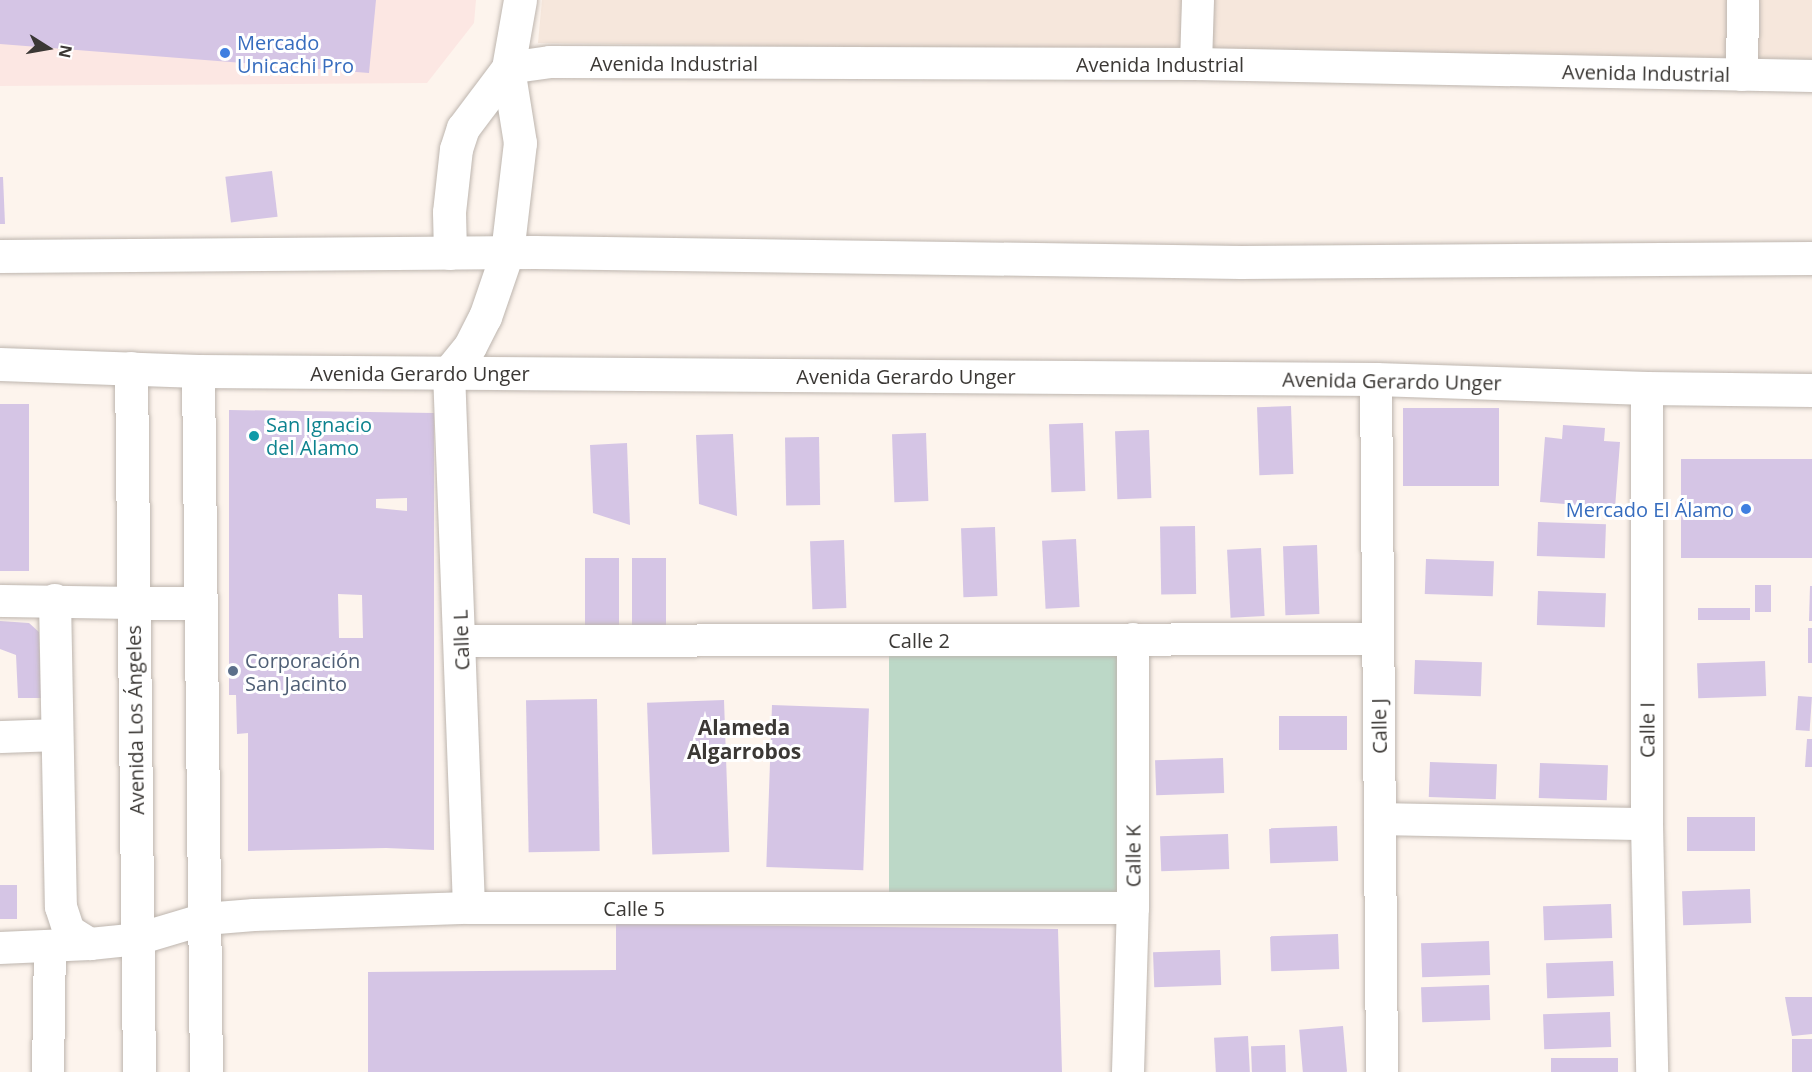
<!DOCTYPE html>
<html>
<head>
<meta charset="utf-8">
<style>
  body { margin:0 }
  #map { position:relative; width:1812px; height:1072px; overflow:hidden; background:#fdf4ed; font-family:"Open Sans",sans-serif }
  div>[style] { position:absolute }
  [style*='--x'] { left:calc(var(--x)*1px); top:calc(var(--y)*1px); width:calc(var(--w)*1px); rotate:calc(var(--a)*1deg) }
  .commercial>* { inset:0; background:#fce7e3 }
  .built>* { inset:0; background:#f6e7dc }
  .green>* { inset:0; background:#bcd8c7; transform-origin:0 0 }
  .building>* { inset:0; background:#d5c5e5; transform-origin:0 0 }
  .roads { filter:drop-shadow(0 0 2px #bdb5ae) drop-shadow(0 0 2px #bdb5ae) }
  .minor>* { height:32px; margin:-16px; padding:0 16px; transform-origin:16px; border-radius:16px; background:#fff }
  .major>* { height:33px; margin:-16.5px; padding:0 16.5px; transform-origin:16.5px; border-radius:16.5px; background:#fff }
  .dots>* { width:16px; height:16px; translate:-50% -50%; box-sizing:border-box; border:3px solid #fff; border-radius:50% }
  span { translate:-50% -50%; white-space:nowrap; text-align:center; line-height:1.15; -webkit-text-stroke:6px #fff; paint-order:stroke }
  .shop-label { font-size:20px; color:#366cbe }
  .left { translate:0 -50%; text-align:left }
  .right { translate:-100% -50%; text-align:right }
  .street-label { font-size:20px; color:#3b3835 }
  .culture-label { font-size:20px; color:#0d838f }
  .service-label { font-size:20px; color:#4e5e75 }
  .neighbourhood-label { font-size:21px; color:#3b3835; font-weight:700 }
  .north { position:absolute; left:18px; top:18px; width:60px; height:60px; -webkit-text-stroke:4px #fff; paint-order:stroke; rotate:101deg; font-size:16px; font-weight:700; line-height:24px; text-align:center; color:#3b3835 }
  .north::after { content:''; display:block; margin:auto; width:21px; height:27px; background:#3b3835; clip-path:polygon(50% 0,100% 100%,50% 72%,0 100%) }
</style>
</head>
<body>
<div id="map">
  <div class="commercial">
    <i style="clip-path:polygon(0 0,476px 0,474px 23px,427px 83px,0 86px)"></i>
  </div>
  <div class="built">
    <i style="clip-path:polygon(542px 0,1812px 0,1812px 59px,538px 43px)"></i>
  </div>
  <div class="green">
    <i style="left:1118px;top:653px;width:240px;height:229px;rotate:90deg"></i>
  </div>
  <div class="building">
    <i style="clip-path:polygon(0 0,376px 0,369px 73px,0 44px)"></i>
    <i style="left:272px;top:171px;width:46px;height:47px;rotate:83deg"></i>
    <i style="clip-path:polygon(0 177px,3px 177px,5px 224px,0 224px)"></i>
    <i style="left:0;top:404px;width:29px;height:167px"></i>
    <i style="left:1291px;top:406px;width:68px;height:34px;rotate:88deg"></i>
    <i style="left:1403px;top:408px;width:96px;height:78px"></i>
    <i style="clip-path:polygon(evenodd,229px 410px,434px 413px,434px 850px,386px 848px,248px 851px,248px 733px,237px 734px,236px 695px,229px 695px,229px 410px,407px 498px,407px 511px,376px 508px,376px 499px,407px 498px,229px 410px,338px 594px,362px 595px,363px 638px,339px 638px,338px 594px)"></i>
    <i style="left:1083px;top:423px;width:68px;height:34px;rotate:88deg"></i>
    <i style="clip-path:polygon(1563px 425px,1605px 428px,1604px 441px,1620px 442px,1615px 508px,1540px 502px,1545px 437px,1562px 439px)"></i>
    <i style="left:1149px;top:430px;width:68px;height:34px;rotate:88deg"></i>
    <i style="left:926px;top:433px;width:68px;height:34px;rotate:88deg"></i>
    <i style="clip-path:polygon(733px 434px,737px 516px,699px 504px,696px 435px)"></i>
    <i style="left:819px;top:437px;width:68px;height:34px;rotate:89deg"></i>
    <i style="clip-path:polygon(627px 443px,630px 525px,593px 513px,590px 445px)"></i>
    <i style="left:1681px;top:459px;width:131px;height:99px"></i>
    <i style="left:1538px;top:522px;width:68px;height:34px;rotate:2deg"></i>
    <i style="left:1195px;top:526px;width:68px;height:35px;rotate:89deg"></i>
    <i style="left:995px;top:527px;width:69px;height:34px;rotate:88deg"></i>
    <i style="left:1076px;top:539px;width:68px;height:34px;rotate:87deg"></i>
    <i style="left:844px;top:540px;width:68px;height:34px;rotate:88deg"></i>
    <i style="left:1317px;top:545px;width:69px;height:34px;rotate:88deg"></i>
    <i style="left:1261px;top:548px;width:68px;height:34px;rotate:87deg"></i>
    <i style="left:585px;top:558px;width:34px;height:69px"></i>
    <i style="left:632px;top:558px;width:34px;height:69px"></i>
    <i style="left:1426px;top:559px;width:68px;height:35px;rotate:2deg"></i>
    <i style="left:1755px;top:585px;width:16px;height:27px"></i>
    <i style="clip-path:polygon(1810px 586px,1812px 586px,1812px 621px,1809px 621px)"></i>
    <i style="left:1538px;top:591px;width:68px;height:34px;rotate:2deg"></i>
    <i style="left:1750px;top:608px;width:12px;height:52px;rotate:90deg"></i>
    <i style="clip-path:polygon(0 621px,29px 623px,39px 632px,41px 698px,18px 698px,16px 655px,0 649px)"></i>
    <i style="left:1808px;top:628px;width:4px;height:35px"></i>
    <i style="left:1415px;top:660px;width:67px;height:34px;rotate:2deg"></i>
    <i style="left:1765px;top:661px;width:35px;height:68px;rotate:88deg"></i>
    <i style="left:1798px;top:696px;width:14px;height:34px;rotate:4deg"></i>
    <i style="left:597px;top:699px;width:152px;height:71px;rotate:89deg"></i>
    <i style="left:724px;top:700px;width:152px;height:77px;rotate:88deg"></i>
    <i style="left:772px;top:705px;width:97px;height:162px;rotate:2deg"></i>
    <i style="left:1347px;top:716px;width:34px;height:68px;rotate:90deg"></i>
    <i style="clip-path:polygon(1807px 739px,1812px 739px,1812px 767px,1805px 767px)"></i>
    <i style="left:1223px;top:758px;width:35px;height:68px;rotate:88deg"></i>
    <i style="left:1430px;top:762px;width:67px;height:35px;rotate:2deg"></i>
    <i style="left:1540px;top:763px;width:68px;height:35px;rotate:2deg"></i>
    <i style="left:1755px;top:817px;width:34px;height:68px;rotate:90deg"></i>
    <i style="left:1337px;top:826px;width:35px;height:68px;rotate:88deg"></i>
    <i style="left:1228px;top:834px;width:35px;height:68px;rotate:88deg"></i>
    <i style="left:0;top:885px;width:17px;height:34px"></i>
    <i style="left:1750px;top:889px;width:34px;height:68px;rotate:88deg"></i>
    <i style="left:1611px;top:904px;width:34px;height:68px;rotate:88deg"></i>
    <i style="clip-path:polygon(616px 924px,1058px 929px,1062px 1072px,368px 1072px,368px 972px,616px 970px)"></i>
    <i style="left:1338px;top:934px;width:35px;height:68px;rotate:88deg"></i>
    <i style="left:1489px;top:941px;width:34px;height:68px;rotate:88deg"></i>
    <i style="left:1220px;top:950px;width:35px;height:67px;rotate:88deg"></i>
    <i style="left:1613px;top:961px;width:35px;height:67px;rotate:88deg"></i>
    <i style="left:1489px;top:985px;width:35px;height:68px;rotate:88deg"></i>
    <i style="clip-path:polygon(1785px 997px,1812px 997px,1812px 1034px,1792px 1036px)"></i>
    <i style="left:1610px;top:1012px;width:35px;height:67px;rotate:88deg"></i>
    <i style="left:1343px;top:1026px;width:46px;height:44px;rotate:85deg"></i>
    <i style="left:1248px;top:1036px;width:36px;height:34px;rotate:87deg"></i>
    <i style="left:1812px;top:1039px;width:33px;height:20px;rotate:90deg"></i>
    <i style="left:1285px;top:1045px;width:27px;height:34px;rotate:88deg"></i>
    <i style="left:1618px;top:1058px;width:14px;height:67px;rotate:90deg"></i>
  </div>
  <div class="roads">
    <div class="minor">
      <i style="--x:1196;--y:64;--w:64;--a:-88.2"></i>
      <i style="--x:508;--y:68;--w:42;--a:-8.1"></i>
      <i style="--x:550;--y:62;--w:646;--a:0.18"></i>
      <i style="--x:1196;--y:64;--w:616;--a:1.12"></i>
      <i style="--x:1742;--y:75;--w:75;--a:-89.2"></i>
      <i style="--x:449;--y:372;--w:536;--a:87.86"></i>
      <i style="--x:1376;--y:379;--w:693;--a:89.5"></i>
      <i style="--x:1647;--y:388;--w:436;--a:90"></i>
      <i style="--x:1647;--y:824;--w:248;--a:88.8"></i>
      <i style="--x:55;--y:600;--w:307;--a:88.9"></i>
      <i style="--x:61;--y:907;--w:25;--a:72"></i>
      <i style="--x:69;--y:931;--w:25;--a:32"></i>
      <i style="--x:0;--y:601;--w:134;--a:0.9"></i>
      <i style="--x:461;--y:641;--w:917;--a:-0.12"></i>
      <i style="--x:0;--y:737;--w:57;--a:-2"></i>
      <i style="--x:1380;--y:819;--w:267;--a:1.1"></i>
      <i style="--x:0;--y:948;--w:90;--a:-2.5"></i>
      <i style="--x:90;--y:944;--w:48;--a:-5.9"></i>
      <i style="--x:138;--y:939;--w:70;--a:-16.6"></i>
      <i style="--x:205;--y:919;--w:49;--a:-4.7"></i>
      <i style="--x:254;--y:915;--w:215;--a:-1.9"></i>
      <i style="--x:469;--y:908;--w:664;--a:0"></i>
      <i style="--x:48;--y:1072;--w:125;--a:-89.1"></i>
      <i style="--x:1128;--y:1072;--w:164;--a:-88.3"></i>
      <i style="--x:1133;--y:908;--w:269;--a:-90"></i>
    </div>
    <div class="major">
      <i style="--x:450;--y:253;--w:41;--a:-91.4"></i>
      <i style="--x:449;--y:212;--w:63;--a:-83.7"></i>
      <i style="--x:456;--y:149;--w:22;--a:-72"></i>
      <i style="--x:463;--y:128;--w:75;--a:-53.1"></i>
      <i style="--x:0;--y:256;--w:535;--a:-0.43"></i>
      <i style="--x:535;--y:252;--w:706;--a:0.81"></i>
      <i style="--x:1241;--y:262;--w:571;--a:-0.4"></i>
      <i style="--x:0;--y:364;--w:198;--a:2"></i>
      <i style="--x:198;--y:371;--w:1178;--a:0.39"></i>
      <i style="--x:1376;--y:379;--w:271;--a:1.9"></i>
      <i style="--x:1647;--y:388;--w:165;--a:0.7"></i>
      <i style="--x:131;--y:368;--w:704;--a:89.35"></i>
      <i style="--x:198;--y:371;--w:701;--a:89.35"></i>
      <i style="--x:449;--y:372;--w:33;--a:-51"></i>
      <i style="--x:470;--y:346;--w:33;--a:-63"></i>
      <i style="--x:485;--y:317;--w:68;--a:-71"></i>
      <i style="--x:507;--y:253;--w:111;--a:-83.3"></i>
      <i style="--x:520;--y:143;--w:76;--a:-99.1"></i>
      <i style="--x:508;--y:68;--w:69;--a:-80"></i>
      <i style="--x:134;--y:603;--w:66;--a:0"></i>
    </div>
  </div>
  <div class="dots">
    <i style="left:225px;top:53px;background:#3f7fe0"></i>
    <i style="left:254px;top:436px;background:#0f9aa8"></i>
    <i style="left:1746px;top:509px;background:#3f7fe0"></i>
    <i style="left:233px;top:671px;background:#5c6f8a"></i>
  </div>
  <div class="shop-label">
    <span class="left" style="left:237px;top:54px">Mercado<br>Unicachi Pro</span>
    <span class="right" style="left:1734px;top:509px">Mercado El Álamo</span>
  </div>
  <div class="street-label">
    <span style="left:674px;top:63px">Avenida Industrial</span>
    <span style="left:1160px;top:64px">Avenida Industrial</span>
    <span style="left:1646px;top:73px;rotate:1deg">Avenida Industrial</span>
    <span style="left:420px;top:373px">Avenida Gerardo Unger</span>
    <span style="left:906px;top:376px">Avenida Gerardo Unger</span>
    <span style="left:1392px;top:381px;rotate:1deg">Avenida Gerardo Unger</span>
    <span style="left:461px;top:640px;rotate:-92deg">Calle L</span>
    <span style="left:919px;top:640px">Calle 2</span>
    <span style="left:135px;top:720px;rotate:-91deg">Avenida Los Ángeles</span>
    <span style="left:1379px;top:726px;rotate:-91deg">Calle J</span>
    <span style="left:1647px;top:730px;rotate:-90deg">Calle I</span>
    <span style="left:1133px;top:856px;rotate:-90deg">Calle K</span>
    <span style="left:634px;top:908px">Calle 5</span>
  </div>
  <div class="culture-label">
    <span class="left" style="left:266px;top:436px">San Ignacio<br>del Alamo</span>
  </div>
  <div class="service-label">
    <span class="left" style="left:245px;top:672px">Corporación<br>San Jacinto</span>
  </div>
  <div class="neighbourhood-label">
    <span style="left:744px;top:739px">Alameda<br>Algarrobos</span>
  </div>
  <div class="north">N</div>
</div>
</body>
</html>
